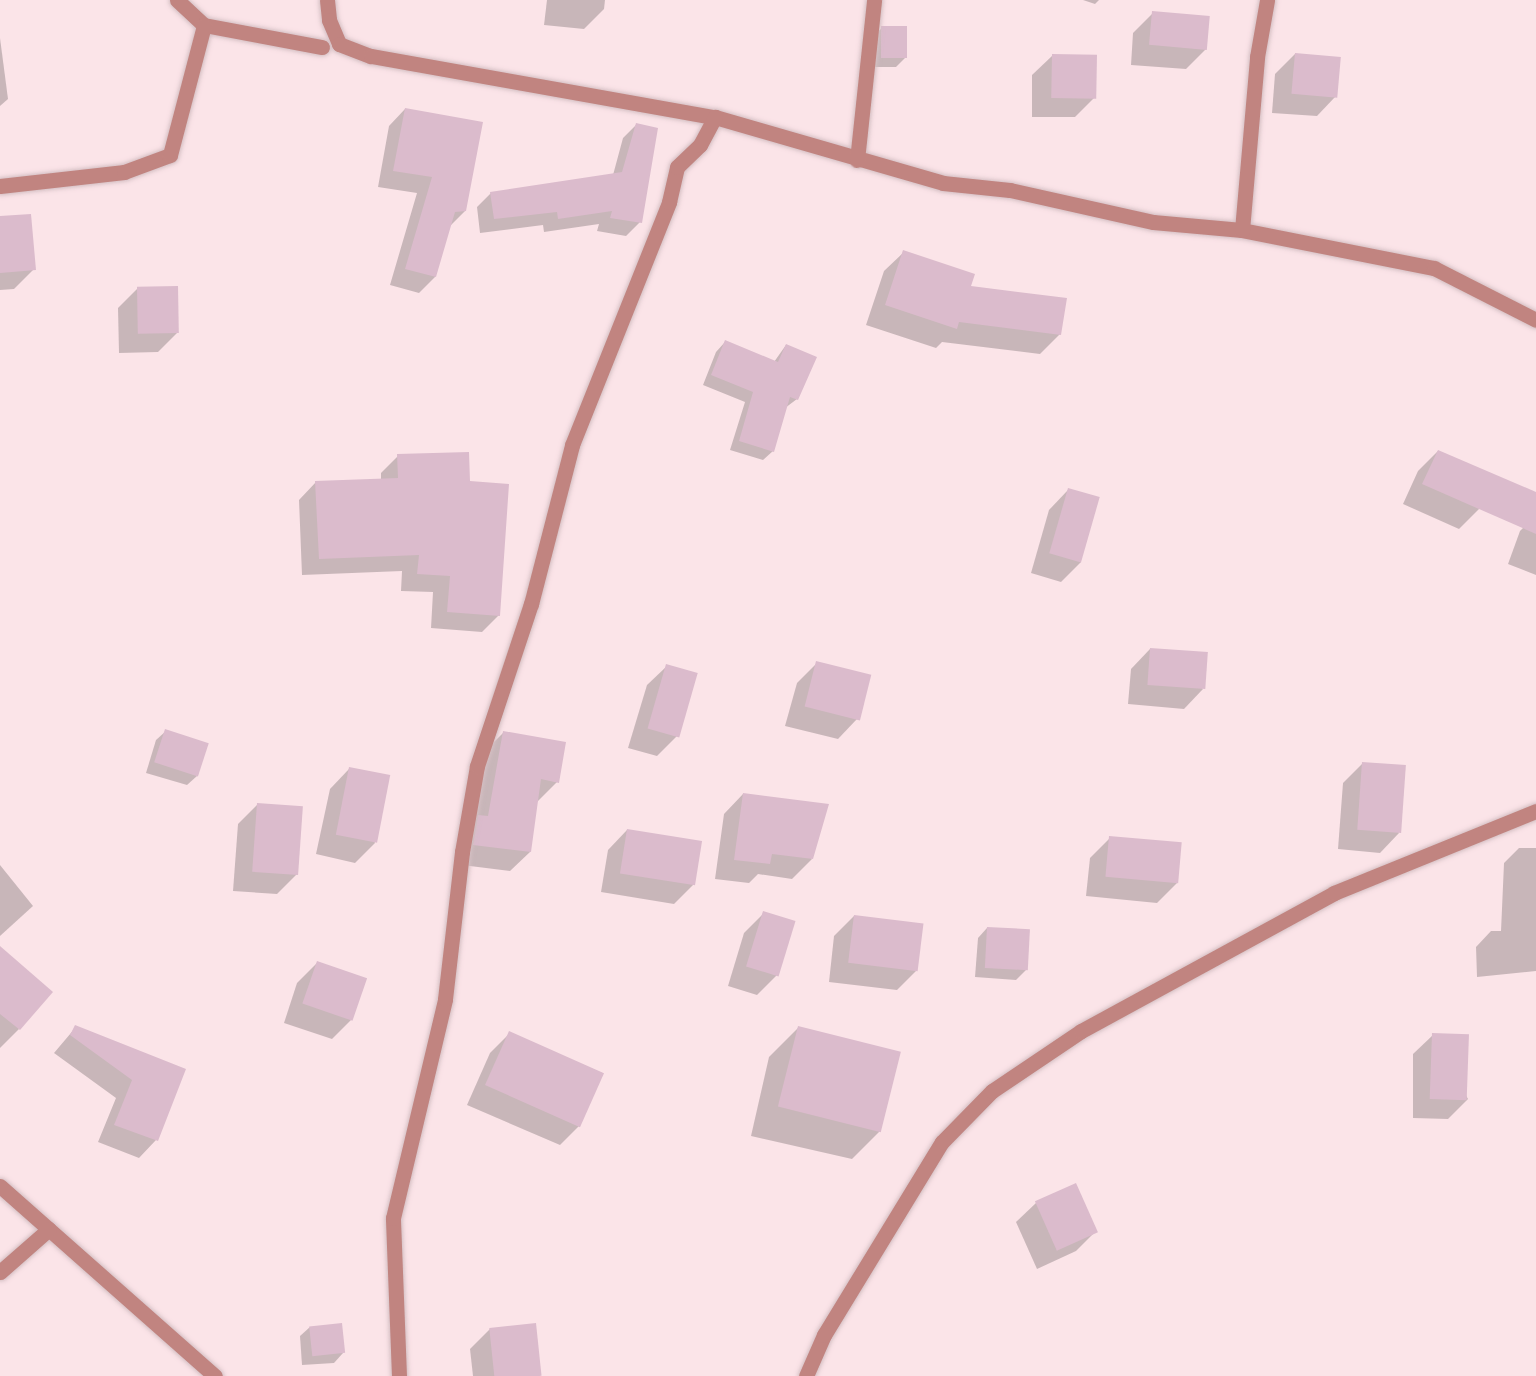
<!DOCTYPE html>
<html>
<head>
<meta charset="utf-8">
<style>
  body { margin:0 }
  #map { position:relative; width:1536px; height:1376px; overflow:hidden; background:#fbe4e8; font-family:"Alegreya Sans",sans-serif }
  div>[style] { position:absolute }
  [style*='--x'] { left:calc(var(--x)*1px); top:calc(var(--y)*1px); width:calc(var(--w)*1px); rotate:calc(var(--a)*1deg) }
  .shadow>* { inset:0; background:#0003 }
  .building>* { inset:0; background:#dbbbcc; transform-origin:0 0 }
  .roads { filter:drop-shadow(0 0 2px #d4bfc3) drop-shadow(0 0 2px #d4bfc3) }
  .minor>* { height:15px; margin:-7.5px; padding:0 7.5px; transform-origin:7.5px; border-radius:7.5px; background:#c18480 }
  span { translate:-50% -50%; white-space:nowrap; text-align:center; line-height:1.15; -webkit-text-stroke:5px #fff; paint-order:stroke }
</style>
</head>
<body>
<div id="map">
  <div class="shadow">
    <i style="clip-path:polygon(547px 0,605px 0,604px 9px,584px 29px,544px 25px)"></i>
    <i style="clip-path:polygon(1083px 0,1099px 0,1095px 4px)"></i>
    <i style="clip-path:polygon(1153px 13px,1206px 49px,1186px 69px,1131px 65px,1133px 33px)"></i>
    <i style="clip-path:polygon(882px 28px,906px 57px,896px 67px,869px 67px,872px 37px)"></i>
    <i style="clip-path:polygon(0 38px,8px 99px,0 106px)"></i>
    <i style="clip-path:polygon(1295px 54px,1336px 96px,1317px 116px,1272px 113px,1275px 74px)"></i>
    <i style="clip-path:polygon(1052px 56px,1095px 97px,1075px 117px,1032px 117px,1032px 75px)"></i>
    <i style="clip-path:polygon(405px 109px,465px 211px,450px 226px,435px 277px,419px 293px,390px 285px,417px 193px,378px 187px,389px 126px)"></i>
    <i style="clip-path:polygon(637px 124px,640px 222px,626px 236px,597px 231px,599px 224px,544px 232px,543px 225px,480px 233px,477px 207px,491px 193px,613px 175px,623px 138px)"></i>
    <i style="clip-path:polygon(0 218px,34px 269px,14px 289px,0 290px)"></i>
    <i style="clip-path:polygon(904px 252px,969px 288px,1060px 334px,1040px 354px,942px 342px,936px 348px,866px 325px,884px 271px)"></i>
    <i style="clip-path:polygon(138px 288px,178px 332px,158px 352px,119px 353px,118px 308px)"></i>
    <i style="clip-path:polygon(725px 342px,774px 362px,786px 345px,797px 399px,785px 408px,773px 451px,763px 460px,730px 450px,745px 402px,703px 385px,716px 352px)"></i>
    <i style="clip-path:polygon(1438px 451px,1494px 476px,1479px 509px,1459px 529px,1403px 504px,1418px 471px)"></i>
    <i style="clip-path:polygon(398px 456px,469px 483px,499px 615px,482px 632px,431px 628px,433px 592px,401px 591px,402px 571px,302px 575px,299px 500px,316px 482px,381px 480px,381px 473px)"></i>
    <i style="clip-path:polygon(1068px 490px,1081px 562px,1061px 582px,1031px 573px,1049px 510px)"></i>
    <i style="clip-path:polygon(1536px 515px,1536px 575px,1508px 564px,1520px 531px)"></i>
    <i style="clip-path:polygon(1150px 649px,1203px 689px,1184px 709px,1128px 704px,1131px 669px)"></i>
    <i style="clip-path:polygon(817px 663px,857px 719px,838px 739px,785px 726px,797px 683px)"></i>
    <i style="clip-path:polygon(667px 666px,677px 736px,657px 756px,628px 748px,647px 685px)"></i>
    <i style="clip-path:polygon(166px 731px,197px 776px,187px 785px,146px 773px,156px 740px)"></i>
    <i style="clip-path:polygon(503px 733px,557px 782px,537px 802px,530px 852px,510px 871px,454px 864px,484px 752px)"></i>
    <i style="clip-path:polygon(1363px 763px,1399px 833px,1380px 853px,1338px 849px,1343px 783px)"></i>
    <i style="clip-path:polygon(349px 769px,375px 843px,355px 863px,316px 854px,330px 789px)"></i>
    <i style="clip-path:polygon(743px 794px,812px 859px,792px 879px,758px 874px,749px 883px,715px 879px,724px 814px)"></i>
    <i style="clip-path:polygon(258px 804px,297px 874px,277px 894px,233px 891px,238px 824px)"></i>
    <i style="clip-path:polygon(627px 830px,694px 884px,674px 904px,601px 892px,608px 850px)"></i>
    <i style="clip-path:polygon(1110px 838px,1177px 883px,1157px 903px,1086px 896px,1090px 858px)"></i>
    <i style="clip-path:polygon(1519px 848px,1536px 848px,1536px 971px,1477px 977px,1476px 947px,1491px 931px,1501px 931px,1504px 863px)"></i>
    <i style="clip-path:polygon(0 865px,33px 906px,0 936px)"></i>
    <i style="clip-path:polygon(764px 913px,777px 975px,757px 995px,728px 986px,744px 933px)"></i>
    <i style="clip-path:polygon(854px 916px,917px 970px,897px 990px,829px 982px,834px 936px)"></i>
    <i style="clip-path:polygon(987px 928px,1026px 970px,1016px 980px,975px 977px,978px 938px)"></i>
    <i style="clip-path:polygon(0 948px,19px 1029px,0 1048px)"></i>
    <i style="clip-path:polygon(317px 963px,352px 1019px,332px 1039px,284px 1023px,297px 983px)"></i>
    <i style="clip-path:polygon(76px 1027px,184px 1070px,156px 1140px,139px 1158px,98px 1142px,116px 1098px,54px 1053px)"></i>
    <i style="clip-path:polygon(798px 1028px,881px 1130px,852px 1159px,751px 1136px,769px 1057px)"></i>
    <i style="clip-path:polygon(510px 1033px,602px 1073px,580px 1125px,560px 1145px,467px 1105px,490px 1053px)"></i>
    <i style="clip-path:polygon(1433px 1035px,1468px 1099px,1448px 1119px,1413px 1118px,1413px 1054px)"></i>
    <i style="clip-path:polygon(1036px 1203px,1096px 1231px,1076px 1251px,1037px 1269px,1016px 1222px)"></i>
    <i style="clip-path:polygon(310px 1327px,343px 1353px,334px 1363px,302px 1365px,300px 1336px)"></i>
    <i style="clip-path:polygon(490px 1329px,540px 1376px,473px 1376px,470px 1349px)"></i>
  </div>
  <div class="building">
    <i style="left:1152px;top:11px;width:58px;height:34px;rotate:5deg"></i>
    <i style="left:881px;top:26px;width:26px;height:32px"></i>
    <i style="left:1295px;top:53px;width:46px;height:41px;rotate:5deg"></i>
    <i style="left:1052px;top:54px;width:45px;height:44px;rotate:1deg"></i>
    <i style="clip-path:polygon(405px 108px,483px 122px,466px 211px,455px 212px,436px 277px,405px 269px,432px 177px,393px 171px)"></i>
    <i style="clip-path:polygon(636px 123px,658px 128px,642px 223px,610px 218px,612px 211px,558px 219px,557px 212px,494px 219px,490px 192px,622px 172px)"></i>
    <i style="clip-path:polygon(31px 214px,36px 270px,0 273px,0 216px)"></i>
    <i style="clip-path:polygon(903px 250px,975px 274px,971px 286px,1067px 298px,1061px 335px,959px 322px,957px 329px,885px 305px)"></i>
    <i style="left:178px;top:286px;width:47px;height:41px;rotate:89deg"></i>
    <i style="clip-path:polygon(725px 340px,778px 362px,786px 344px,817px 357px,798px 400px,790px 397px,774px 452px,739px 441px,753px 392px,711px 375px)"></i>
    <i style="clip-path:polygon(1438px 450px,1536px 492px,1536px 534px,1422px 484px)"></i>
    <i style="clip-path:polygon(469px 452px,470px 481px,509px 484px,500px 616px,447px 612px,450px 576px,417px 574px,419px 555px,319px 559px,315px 481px,398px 478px,397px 454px)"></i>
    <i style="left:1068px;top:488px;width:33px;height:68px;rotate:16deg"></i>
    <i style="left:1150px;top:648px;width:58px;height:37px;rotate:4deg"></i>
    <i style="left:816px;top:661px;width:57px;height:47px;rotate:14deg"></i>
    <i style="left:666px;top:664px;width:33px;height:67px;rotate:16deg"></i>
    <i style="left:165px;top:729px;width:46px;height:35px;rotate:18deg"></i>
    <i style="clip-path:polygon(503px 731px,566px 742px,559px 783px,541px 779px,531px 852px,473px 845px,478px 815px,488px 816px)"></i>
    <i style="left:1362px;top:762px;width:44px;height:68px;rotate:4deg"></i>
    <i style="left:349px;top:767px;width:42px;height:69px;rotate:11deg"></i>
    <i style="clip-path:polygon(743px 793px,829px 804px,813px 859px,772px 854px,770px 864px,734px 860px)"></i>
    <i style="left:257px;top:803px;width:46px;height:69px;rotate:4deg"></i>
    <i style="left:627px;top:829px;width:76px;height:45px;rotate:9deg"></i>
    <i style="left:1109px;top:836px;width:73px;height:41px;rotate:5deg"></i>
    <i style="left:763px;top:911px;width:34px;height:58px;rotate:17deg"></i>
    <i style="left:854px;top:915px;width:70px;height:48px;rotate:7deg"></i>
    <i style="left:987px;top:927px;width:43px;height:41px;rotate:3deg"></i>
    <i style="clip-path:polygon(0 946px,53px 992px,20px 1030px,0 1014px)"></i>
    <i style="left:317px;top:961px;width:53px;height:45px;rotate:19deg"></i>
    <i style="clip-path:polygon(75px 1025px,186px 1069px,158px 1141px,114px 1125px,132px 1080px,70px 1035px)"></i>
    <i style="left:798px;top:1026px;width:106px;height:83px;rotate:14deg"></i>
    <i style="left:509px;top:1031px;width:104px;height:59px;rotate:24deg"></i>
    <i style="left:1432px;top:1033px;width:37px;height:66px;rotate:2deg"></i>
    <i style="left:1076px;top:1183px;width:54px;height:45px;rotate:66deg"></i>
    <i style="left:342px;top:1323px;width:30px;height:33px;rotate:84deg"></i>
    <i style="left:536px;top:1323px;width:53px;height:47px;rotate:84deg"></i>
  </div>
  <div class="roads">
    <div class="minor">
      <i style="--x:177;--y:0;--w:37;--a:43"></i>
      <i style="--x:204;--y:25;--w:120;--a:10.6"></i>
      <i style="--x:327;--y:0;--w:20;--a:84"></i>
      <i style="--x:329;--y:20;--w:26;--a:67"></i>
      <i style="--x:339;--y:44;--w:34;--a:21"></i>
      <i style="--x:371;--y:56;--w:349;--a:10.1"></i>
      <i style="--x:715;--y:117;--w:237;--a:16.1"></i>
      <i style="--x:943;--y:183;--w:67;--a:6"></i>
      <i style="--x:1010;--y:190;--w:147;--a:12.6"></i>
      <i style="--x:1153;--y:222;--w:89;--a:5.1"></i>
      <i style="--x:1242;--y:230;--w:196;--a:11.2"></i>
      <i style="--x:1434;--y:268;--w:114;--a:27"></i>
      <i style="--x:857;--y:160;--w:161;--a:-83.9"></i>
      <i style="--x:0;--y:186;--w:125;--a:-6.4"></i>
      <i style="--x:124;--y:172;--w:49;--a:-20.3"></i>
      <i style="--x:170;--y:155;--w:134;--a:-75.3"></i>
      <i style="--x:1242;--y:230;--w:174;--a:-85"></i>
      <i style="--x:1257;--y:57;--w:58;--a:-80"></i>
      <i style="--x:0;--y:1186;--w:287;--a:41.5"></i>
      <i style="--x:0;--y:1272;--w:65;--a:-41.3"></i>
      <i style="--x:399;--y:1376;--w:158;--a:-92.2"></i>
      <i style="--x:393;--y:1218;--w:225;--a:-76.6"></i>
      <i style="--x:445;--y:999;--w:148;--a:-83.4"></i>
      <i style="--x:462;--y:852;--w:87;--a:-80.1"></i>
      <i style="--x:477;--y:766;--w:171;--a:-71.6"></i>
      <i style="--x:531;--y:604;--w:164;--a:-75.5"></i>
      <i style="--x:572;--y:445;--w:262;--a:-68.2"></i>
      <i style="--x:669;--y:202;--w:36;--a:-77"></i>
      <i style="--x:677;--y:167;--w:32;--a:-44"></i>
      <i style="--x:700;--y:145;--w:32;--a:-62"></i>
      <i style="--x:806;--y:1376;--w:45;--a:-66.3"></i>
      <i style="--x:824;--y:1335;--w:226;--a:-58.6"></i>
      <i style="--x:942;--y:1142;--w:71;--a:-45.6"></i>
      <i style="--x:992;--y:1091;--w:107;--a:-34"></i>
      <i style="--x:1081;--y:1031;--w:288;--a:-28.6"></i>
      <i style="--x:1334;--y:893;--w:218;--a:-22.1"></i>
    </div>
  </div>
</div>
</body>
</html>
